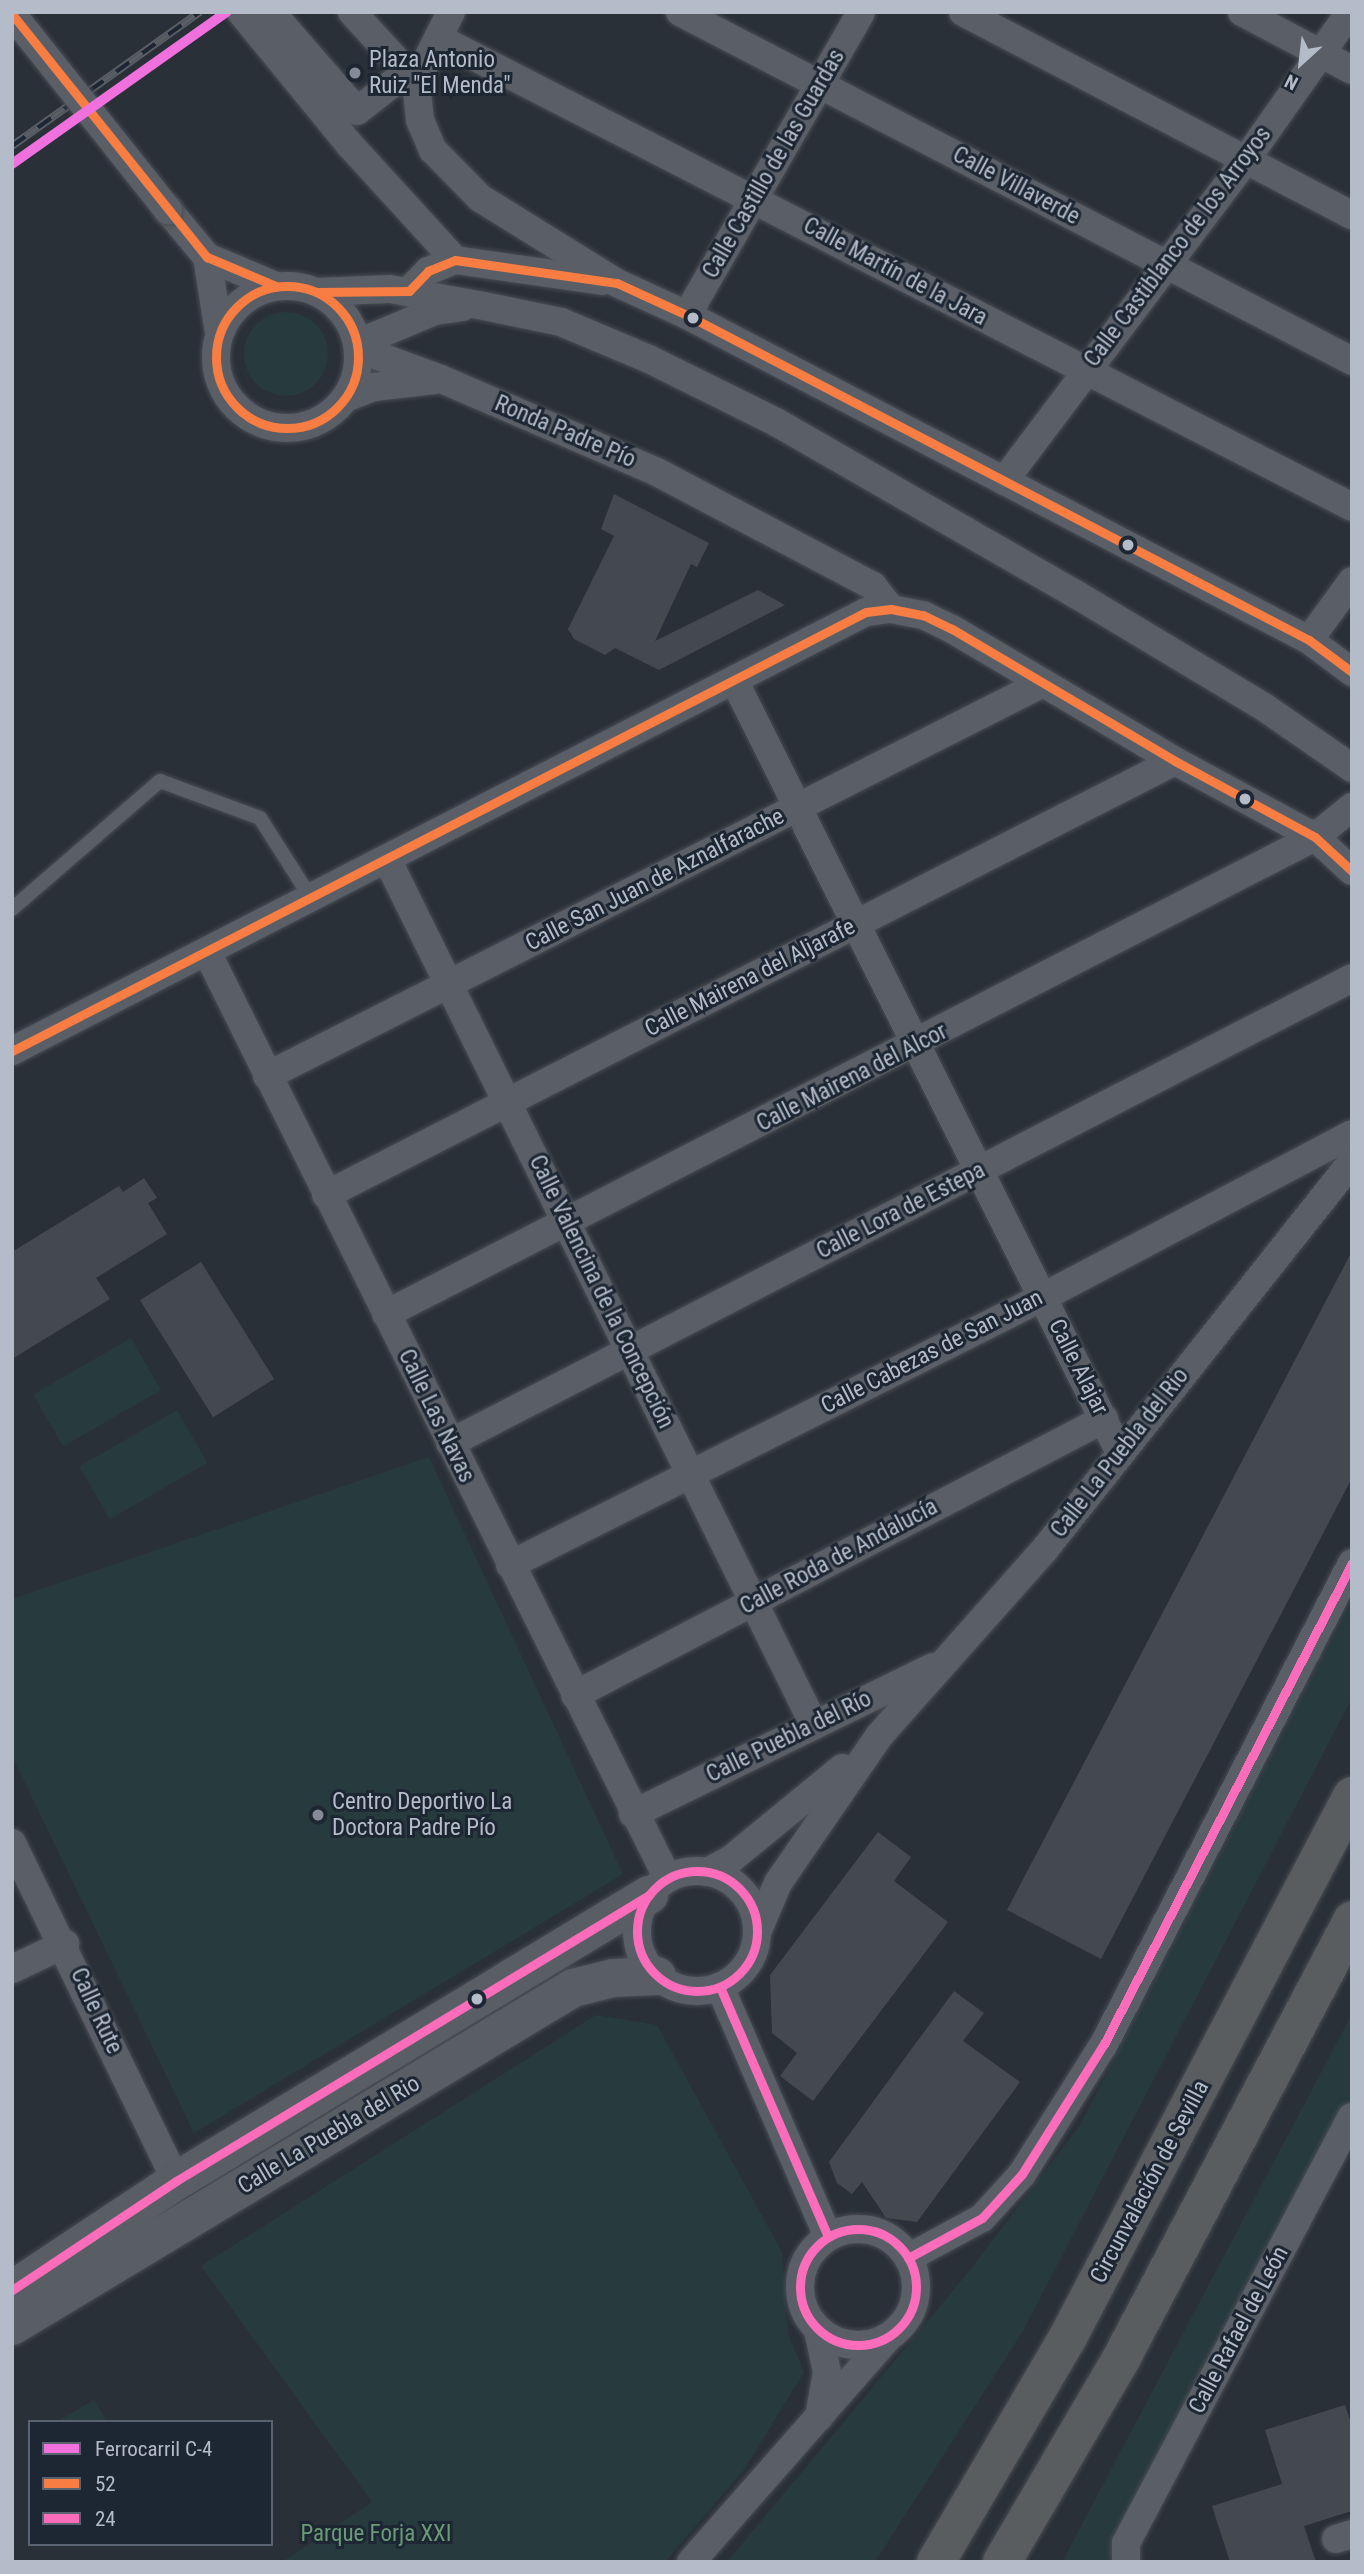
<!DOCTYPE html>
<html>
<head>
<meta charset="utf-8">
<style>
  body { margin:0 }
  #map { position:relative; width:1364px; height:2574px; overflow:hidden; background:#2a3038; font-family:"Roboto Condensed",sans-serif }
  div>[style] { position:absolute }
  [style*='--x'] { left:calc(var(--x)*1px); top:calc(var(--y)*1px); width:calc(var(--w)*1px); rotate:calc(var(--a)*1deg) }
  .green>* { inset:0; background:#273a3e; transform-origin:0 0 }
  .round { border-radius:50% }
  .building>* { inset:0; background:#444950; transform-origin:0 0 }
  .roads { filter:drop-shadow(0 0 2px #484c53) drop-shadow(0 0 2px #484c53) }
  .lane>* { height:14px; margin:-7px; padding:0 7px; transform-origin:7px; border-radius:7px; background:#5a5e66 }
  .street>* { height:28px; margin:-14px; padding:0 14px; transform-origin:14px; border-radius:14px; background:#5a5e66 }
  .street>.ring { margin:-14px; padding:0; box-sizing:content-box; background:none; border:28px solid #5a5e66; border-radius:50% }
  .secondary>* { height:38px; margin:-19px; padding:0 19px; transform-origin:19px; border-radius:19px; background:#595d64 }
  .highway>* { height:38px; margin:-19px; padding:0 19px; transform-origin:19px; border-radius:19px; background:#5a5d60 }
  .rail>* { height:8px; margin-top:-4px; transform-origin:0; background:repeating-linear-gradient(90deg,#1d2633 0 16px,#595d64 0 32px); box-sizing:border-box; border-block:2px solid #595d64 }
  .bridges { filter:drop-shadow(0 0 2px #484c53) drop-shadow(0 0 2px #484c53) }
  .street-bridge>* { height:28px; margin:-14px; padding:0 14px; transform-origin:14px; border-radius:14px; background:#5a5e66 }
  .bus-1>* { height:9px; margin:-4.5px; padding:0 4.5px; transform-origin:4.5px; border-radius:4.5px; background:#f77d43 }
  .bus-1>.ring { margin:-4.5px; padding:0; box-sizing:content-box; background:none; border:9px solid #f77d43; border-radius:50% }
  .bus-2>* { height:9px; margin:-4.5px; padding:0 4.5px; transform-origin:4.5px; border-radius:4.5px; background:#fb6dba }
  .bus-2>.ring { margin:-4.5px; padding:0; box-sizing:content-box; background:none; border:9px solid #fb6dba; border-radius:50% }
  .rail-1>* { height:10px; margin:-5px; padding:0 5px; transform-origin:5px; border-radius:5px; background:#f071de }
  .dots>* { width:19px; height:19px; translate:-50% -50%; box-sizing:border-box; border:4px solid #1d2633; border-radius:50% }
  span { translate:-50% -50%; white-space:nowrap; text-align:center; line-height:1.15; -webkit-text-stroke:6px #1d2633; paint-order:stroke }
  .poi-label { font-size:23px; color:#b4bcc9 }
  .left { translate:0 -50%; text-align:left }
  .street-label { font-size:23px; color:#b4bcc9 }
  .park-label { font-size:23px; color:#6b9a76 }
  .frame { position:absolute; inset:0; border:14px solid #b4bcc9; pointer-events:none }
  .legend { position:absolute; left:28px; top:2420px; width:245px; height:126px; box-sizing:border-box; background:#1d2633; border:2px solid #59626f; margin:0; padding:9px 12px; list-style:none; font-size:21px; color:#b4bcc9 }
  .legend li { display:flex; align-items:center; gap:14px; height:35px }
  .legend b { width:35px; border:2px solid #59626f }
  .north { position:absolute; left:1266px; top:28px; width:70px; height:70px; -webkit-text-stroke:5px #1d2633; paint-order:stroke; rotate:207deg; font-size:19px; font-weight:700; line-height:28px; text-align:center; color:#b4bcc9 }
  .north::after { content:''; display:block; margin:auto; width:24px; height:32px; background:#b4bcc9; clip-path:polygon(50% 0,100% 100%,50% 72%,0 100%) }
</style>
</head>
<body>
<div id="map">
  <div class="green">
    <i class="round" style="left:244px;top:312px;width:84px;height:84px"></i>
    <i style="left:131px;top:1338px;width:60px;height:113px;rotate:60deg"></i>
    <i style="left:177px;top:1410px;width:61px;height:113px;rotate:60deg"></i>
    <i style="clip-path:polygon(429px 1457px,623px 1874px,194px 2133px,12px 1756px,12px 1599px)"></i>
    <i style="clip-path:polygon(1352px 1600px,1352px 1698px,1023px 2331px,875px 2562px,727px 2562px,966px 2275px,1080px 2125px)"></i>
    <i style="clip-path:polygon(1352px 2014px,1352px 2098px,1117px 2546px,1107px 2562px,1062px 2562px)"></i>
    <i style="clip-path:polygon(596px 2015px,657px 2025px,782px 2252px,788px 2334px,804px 2372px,744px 2470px,665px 2562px,282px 2562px,372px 2502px,201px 2266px)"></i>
    <i style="clip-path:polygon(94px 2400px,107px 2422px,56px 2422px)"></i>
  </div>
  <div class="building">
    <i style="clip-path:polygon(614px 494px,709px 543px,697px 567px,691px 564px,655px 641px,758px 590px,785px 605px,659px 670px,615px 648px,605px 655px,574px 639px,568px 629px,614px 536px,601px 529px)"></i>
    <i style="clip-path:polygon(144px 1178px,157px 1198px,148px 1203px,167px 1234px,96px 1278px,110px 1299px,12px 1359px,12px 1252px,119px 1186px,123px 1192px)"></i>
    <i style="clip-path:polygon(1352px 1251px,1352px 1478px,1101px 1959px,1007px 1910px)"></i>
    <i style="left:201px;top:1262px;width:138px;height:72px;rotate:58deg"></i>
    <i style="clip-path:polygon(878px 1832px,911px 1857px,894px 1881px,948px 1922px,813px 2101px,780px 2076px,797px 2053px,772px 2033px,770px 1975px)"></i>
    <i style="clip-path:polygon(954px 1991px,984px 2013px,963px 2041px,1020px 2082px,917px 2222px,886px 2218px,862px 2182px,852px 2194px,837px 2183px,829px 2162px)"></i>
    <i style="clip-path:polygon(1345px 2405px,1352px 2426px,1352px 2511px,1304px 2526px,1316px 2562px,1230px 2562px,1212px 2506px,1282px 2484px,1265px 2430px)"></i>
  </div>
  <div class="roads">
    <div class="lane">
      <i style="--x:12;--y:909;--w:196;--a:-40.9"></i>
      <i style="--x:160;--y:781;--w:107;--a:20.3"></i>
      <i style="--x:260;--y:818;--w:95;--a:57.5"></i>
    </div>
    <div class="street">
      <i style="--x:241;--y:12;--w:171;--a:50.7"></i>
      <i style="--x:349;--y:144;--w:157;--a:47.6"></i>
      <i style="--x:271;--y:12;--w:131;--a:49"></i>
      <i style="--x:357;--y:111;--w:63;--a:-38"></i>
      <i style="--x:407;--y:72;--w:13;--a:48"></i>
      <i style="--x:352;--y:12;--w:81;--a:47.5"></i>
      <i style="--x:451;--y:12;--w:78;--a:116.6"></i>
      <i style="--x:416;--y:82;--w:38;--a:84"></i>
      <i style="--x:420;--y:120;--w:33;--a:67"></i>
      <i style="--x:433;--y:150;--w:67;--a:45.6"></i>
      <i style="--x:480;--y:198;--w:161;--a:31.8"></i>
      <i style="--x:617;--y:283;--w:77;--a:24.6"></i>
      <i style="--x:687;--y:315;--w:702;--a:27.59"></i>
      <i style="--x:1309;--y:640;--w:54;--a:36.7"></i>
      <i style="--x:680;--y:12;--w:757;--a:27.44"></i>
      <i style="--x:963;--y:12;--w:439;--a:27.6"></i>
      <i style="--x:1242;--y:12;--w:124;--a:27.8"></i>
      <i style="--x:438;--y:38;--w:1027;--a:27.16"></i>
      <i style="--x:168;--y:210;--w:61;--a:50.3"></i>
      <i style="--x:207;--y:257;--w:75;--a:22.8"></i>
      <i style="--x:207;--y:257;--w:77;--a:81"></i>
      <i class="ring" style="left:216px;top:286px;width:114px;height:114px"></i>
      <i style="--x:409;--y:291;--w:28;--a:-46"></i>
      <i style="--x:428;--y:271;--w:29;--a:-22"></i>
      <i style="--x:455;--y:260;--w:149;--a:8.1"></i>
      <i style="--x:317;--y:292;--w:73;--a:-2.4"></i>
      <i style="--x:390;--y:289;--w:90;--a:10.2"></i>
      <i style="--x:479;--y:305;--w:84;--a:11.7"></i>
      <i style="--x:561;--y:322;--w:95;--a:22.8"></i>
      <i style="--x:649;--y:359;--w:142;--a:26.4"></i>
      <i style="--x:776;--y:422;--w:347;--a:29.9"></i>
      <i style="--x:1077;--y:595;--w:218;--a:30.9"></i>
      <i style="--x:1264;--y:707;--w:107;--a:34.7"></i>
      <i style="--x:687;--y:315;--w:349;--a:-60.1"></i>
      <i style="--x:358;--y:343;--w:83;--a:-22.6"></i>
      <i style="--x:435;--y:311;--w:27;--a:-8"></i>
      <i style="--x:359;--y:349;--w:87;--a:20.1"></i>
      <i style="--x:441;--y:379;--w:235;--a:23.3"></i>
      <i style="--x:657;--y:472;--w:244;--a:27.8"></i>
      <i style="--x:873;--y:586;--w:29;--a:52"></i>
      <i style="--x:348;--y:397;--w:28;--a:-21"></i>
      <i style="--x:374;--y:387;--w:61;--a:-6.5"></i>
      <i style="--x:1004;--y:481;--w:401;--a:-53"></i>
      <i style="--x:1245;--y:161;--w:182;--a:-54.8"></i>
      <i style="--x:1309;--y:640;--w:73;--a:-53.9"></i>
      <i style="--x:734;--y:680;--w:864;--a:63.46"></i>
      <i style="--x:387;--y:859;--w:966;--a:63.75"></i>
      <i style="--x:207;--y:952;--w:1035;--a:63.56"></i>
      <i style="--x:12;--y:1051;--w:960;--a:-27.21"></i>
      <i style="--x:866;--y:612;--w:25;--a:-7"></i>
      <i style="--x:891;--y:609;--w:33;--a:11"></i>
      <i style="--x:923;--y:615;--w:32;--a:26"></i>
      <i style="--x:952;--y:629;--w:259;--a:30.6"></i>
      <i style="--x:1175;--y:761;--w:159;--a:28.5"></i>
      <i style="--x:1315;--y:837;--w:50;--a:42.6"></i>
      <i style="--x:267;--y:1076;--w:870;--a:-26.86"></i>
      <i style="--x:326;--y:1195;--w:953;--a:-27.08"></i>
      <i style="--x:386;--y:1314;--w:1044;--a:-27.18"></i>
      <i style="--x:1315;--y:837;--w:48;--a:-39"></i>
      <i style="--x:450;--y:1443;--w:1015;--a:-27.27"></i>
      <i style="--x:510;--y:1565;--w:597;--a:-26.69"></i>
      <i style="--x:1043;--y:1297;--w:349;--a:-27.8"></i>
      <i style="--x:575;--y:1695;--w:597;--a:-27.55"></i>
      <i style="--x:633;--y:1814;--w:334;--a:-26.1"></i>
      <i style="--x:12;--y:1843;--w:376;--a:64.1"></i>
      <i class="ring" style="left:637px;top:1871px;width:92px;height:92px"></i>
      <i style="--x:707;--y:1872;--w:26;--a:-28"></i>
      <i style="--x:730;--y:1860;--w:145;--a:-39.4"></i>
      <i style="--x:758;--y:1930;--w:51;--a:-66.9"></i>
      <i style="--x:778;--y:1883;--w:178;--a:-55.5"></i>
      <i style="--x:879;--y:1736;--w:250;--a:-48.4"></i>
      <i style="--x:1045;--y:1549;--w:495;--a:-51.6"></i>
      <i style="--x:12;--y:1969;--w:59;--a:-25.3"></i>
      <i style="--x:720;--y:1987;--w:272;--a:66.6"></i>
      <i class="ring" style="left:800px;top:2229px;width:88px;height:88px"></i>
      <i style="--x:908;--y:2258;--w:84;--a:-28.4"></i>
      <i style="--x:982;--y:2218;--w:59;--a:-47.7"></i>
      <i style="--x:1022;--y:2174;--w:154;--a:-57.8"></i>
      <i style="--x:1104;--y:2044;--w:541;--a:-62.72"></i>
      <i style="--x:818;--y:2330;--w:43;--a:77.9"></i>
      <i style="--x:827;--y:2372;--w:46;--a:100.1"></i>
      <i style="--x:1336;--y:2539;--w:17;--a:-17"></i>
      <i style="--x:691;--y:2562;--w:300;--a:-48.7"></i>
      <i style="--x:1126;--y:2562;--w:19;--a:-90"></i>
      <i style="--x:1126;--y:2543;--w:482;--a:-62.1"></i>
    </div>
    <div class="secondary">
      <i style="--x:12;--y:2290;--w:197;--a:-33.6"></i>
      <i style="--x:176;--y:2181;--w:553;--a:-31.16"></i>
      <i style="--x:12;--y:2326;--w:655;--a:-31.07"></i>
      <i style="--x:573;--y:1988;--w:41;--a:-14"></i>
      <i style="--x:613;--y:1978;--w:44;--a:-2.6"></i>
    </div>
    <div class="highway">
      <i style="--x:936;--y:2562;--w:261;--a:-59.6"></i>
      <i style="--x:1068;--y:2337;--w:611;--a:-62.3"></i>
      <i style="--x:1002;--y:2562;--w:235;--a:-59.6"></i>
      <i style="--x:1121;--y:2359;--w:496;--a:-62.2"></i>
    </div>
  </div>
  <div class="rail">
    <i style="--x:12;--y:146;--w:231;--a:-35.5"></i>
  </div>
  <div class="bridges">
    <div class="street-bridge">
      <i style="--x:12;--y:14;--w:251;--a:51.5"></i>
    </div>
  </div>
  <div class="bus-1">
    <i style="--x:12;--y:14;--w:312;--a:51.3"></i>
    <i style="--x:207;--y:257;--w:75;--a:22.8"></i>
    <i class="ring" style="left:216px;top:286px;width:133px;height:133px"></i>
    <i style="--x:317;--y:292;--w:92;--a:-0.6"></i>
    <i style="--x:409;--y:291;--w:28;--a:-46"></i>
    <i style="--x:428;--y:271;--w:29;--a:-22"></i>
    <i style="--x:455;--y:260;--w:164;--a:8.1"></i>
    <i style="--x:617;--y:283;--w:77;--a:24.6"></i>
    <i style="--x:687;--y:315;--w:702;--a:27.59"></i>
    <i style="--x:1309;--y:640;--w:54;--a:36.7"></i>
    <i style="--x:12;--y:1051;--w:960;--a:-27.21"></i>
    <i style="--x:866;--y:612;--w:25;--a:-7"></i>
    <i style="--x:891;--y:609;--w:33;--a:11"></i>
    <i style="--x:923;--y:615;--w:32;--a:26"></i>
    <i style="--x:952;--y:629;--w:259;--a:30.6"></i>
    <i style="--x:1175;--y:761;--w:159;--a:28.5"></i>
    <i style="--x:1315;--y:837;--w:50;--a:42.6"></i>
  </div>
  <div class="bus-2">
    <i class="ring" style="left:637px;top:1871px;width:111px;height:111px"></i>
    <i style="--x:720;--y:1987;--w:272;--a:66.6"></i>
    <i class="ring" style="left:800px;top:2229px;width:107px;height:107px"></i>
    <i style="--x:908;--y:2258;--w:84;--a:-28.4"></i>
    <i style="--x:982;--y:2218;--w:59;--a:-47.7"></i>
    <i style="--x:1022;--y:2174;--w:154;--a:-57.8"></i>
    <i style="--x:1104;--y:2044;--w:541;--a:-62.72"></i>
    <i style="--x:12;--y:2290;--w:197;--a:-33.6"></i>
    <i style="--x:176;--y:2181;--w:553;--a:-31.16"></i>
  </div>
  <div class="rail-1">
    <i style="--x:12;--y:164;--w:263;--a:-35.3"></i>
  </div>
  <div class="dots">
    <i style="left:355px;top:73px;background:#848b96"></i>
    <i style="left:693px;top:318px;background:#b4bcc9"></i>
    <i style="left:1128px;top:545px;background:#b4bcc9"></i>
    <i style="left:1245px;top:799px;background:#b4bcc9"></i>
    <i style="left:318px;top:1815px;background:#848b96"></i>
    <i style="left:477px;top:1999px;background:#b4bcc9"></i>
  </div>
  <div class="poi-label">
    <span class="left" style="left:369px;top:73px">Plaza Antonio<br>Ruiz "El Menda"</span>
    <span class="left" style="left:332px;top:1815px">Centro Deportivo La<br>Doctora Padre Pío</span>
  </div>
  <div class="street-label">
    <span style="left:774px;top:164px;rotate:-60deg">Calle Castillo de las Guardas</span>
    <span style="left:1016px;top:186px;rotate:28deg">Calle Villaverde</span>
    <span style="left:1178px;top:247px;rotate:-53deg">Calle Castiblanco de los Arroyos</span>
    <span style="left:895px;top:272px;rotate:28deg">Calle Martín de la Jara</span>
    <span style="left:565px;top:432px;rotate:23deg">Ronda Padre Pío</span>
    <span style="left:655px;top:880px;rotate:-27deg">Calle San Juan de Aznalfarache</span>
    <span style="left:750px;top:978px;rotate:-27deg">Calle Mairena del Aljarafe</span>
    <span style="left:852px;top:1078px;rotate:-27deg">Calle Mairena del Alcor</span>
    <span style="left:901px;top:1211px;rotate:-27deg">Calle Lora de Estepa</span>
    <span style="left:601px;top:1292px;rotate:64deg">Calle Valencina de la Concepción</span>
    <span style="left:932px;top:1352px;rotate:-27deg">Calle Cabezas de San Juan</span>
    <span style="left:1078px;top:1367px;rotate:63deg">Calle Alajar</span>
    <span style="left:436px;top:1416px;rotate:64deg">Calle Las Navas</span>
    <span style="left:1120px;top:1453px;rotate:-52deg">Calle La Puebla del Rio</span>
    <span style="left:839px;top:1557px;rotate:-28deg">Calle Roda de Andalucía</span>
    <span style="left:789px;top:1737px;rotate:-26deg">Calle Puebla del Río</span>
    <span style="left:96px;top:2011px;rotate:65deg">Calle Rute</span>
    <span style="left:329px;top:2135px;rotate:-31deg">Calle La Puebla del Rio</span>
    <span style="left:1150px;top:2182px;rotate:-62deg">Circunvalación de Sevilla</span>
    <span style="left:1239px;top:2330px;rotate:-62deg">Calle Rafael de León</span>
  </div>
  <div class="park-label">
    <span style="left:376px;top:2534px">Parque Forja XXI</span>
  </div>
  <div class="frame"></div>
  <ul class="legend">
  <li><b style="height:9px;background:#f071de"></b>Ferrocarril C-4</li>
  <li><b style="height:9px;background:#f77d43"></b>52</li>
  <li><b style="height:9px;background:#fb6dba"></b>24</li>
  </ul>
  <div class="north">N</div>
</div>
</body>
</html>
